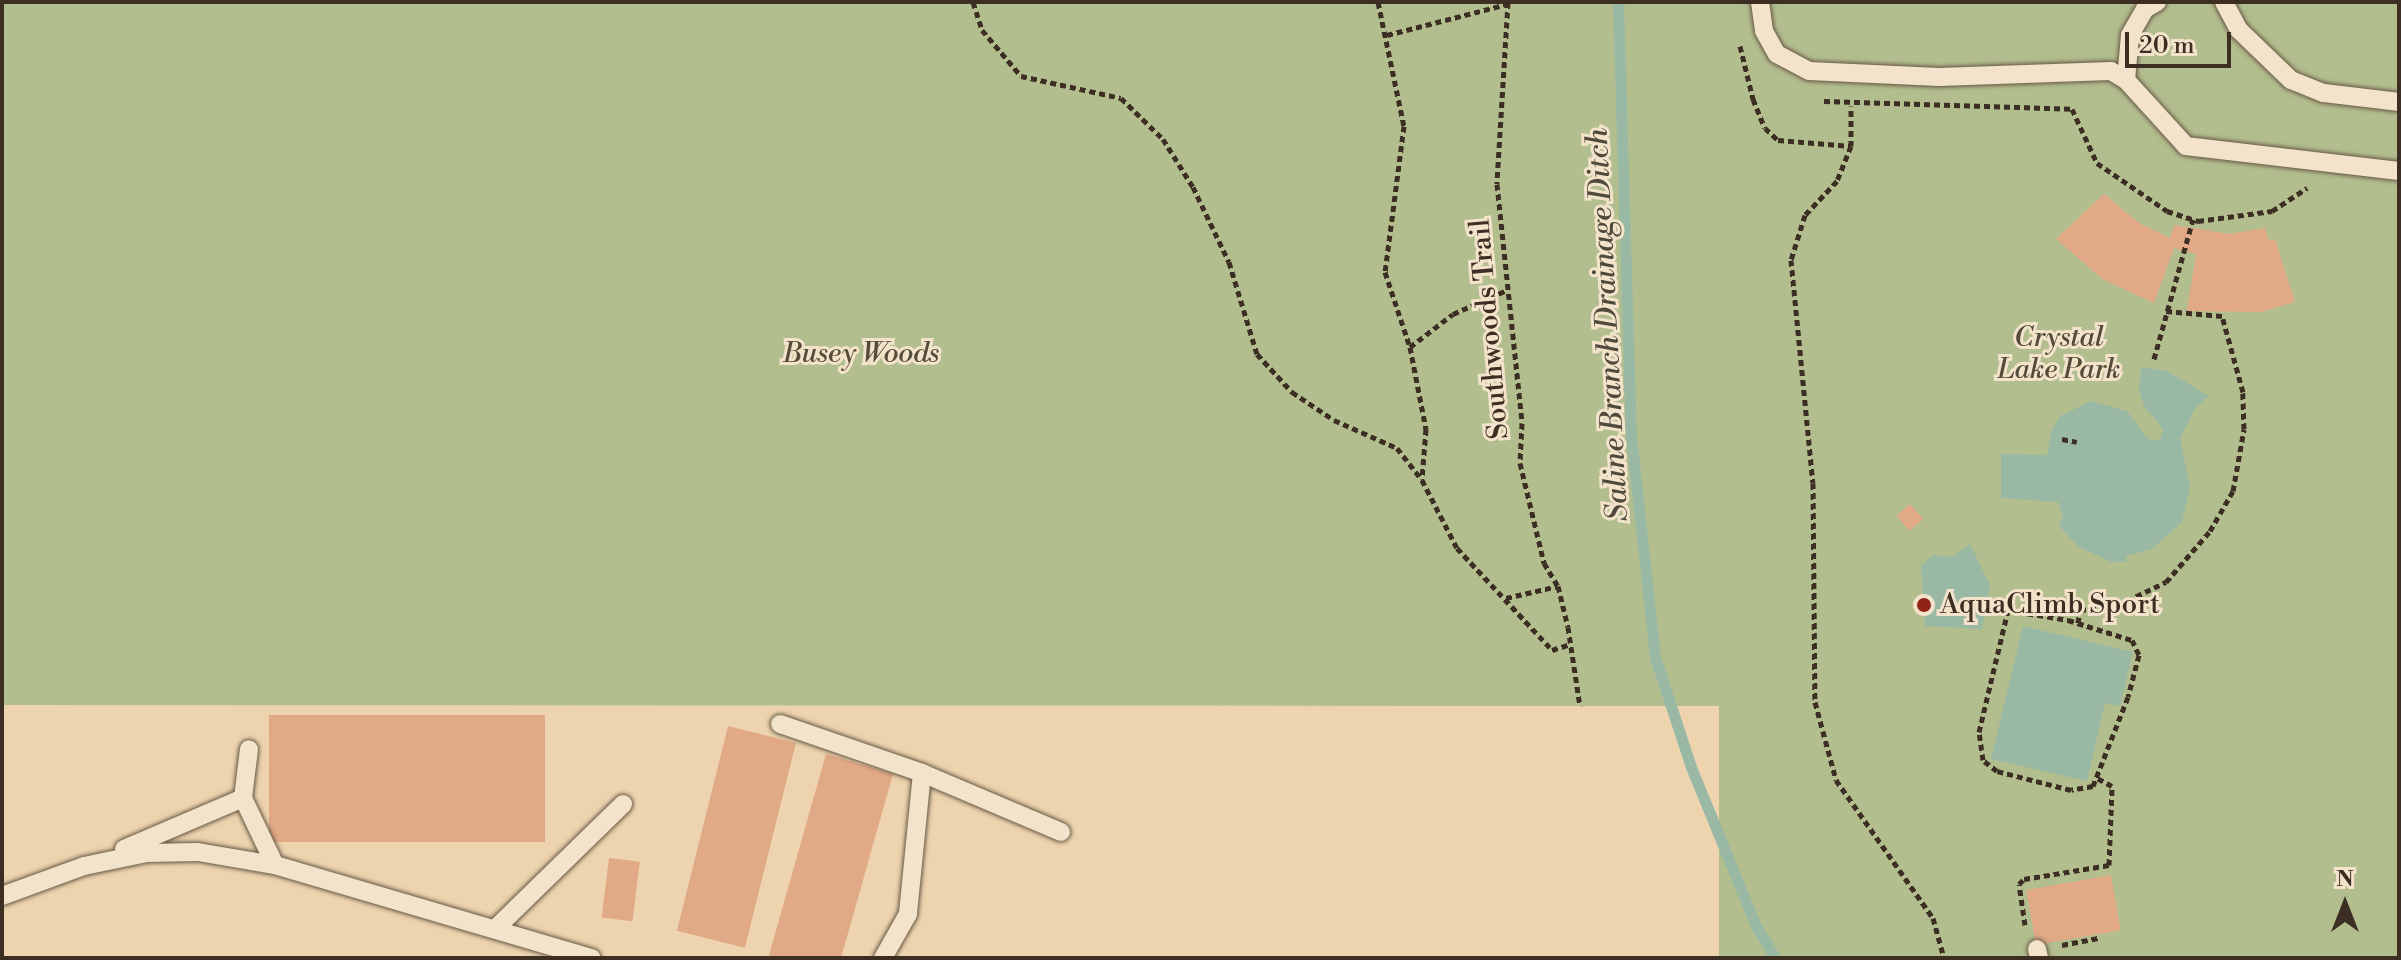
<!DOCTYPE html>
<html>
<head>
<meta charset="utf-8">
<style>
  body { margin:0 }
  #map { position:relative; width:2401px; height:960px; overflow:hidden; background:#edd4af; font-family:"Libre Bodoni",serif }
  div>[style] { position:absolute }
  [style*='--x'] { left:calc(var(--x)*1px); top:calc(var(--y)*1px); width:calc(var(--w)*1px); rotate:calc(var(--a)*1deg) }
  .green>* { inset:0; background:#b3be8f }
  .water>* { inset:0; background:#9ab9a5 }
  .stream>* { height:11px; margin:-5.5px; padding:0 5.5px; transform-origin:5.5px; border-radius:5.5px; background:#9ab9a5 }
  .building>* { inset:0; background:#e2a987; transform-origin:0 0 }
  .path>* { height:5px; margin-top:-2.5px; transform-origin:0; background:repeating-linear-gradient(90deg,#3c2e22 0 6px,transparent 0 10px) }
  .roads { filter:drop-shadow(0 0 2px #685845) drop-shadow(0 0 2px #685845) }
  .lane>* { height:18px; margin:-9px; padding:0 9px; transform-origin:9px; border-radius:9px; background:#f3e3cb }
  .dots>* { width:22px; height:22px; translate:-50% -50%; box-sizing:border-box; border:4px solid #f3e3cb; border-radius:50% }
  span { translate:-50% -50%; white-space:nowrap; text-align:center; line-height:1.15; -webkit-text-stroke:6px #f3e3cb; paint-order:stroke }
  .street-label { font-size:28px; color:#3c2e22 }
  .park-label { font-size:28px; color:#544b38; font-style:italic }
  .poi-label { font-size:28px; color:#3c2e22 }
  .left { translate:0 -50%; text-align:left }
  .water-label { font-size:30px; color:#4f4a3c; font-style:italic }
  .frame { position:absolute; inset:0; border:4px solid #3c2e22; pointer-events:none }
  .north { position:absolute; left:2305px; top:864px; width:80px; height:80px; -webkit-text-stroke:6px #f3e3cb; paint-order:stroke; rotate:0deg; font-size:22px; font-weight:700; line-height:32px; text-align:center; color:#3c2e22 }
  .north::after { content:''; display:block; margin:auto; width:28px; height:36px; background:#3c2e22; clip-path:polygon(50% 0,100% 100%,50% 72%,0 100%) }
  .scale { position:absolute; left:2125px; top:32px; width:106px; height:36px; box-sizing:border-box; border:4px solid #3c2e22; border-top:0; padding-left:10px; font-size:24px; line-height:28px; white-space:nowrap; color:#3c2e22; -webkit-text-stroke:6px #f3e3cb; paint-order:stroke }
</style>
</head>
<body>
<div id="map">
  <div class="green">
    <i style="clip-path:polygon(2px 2px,2399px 2px,2399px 958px,1719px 958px,1719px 706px,2px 705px)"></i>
  </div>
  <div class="water">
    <i style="clip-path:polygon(2141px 367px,2167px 371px,2209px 396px,2195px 409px,2180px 438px,2190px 487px,2182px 522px,2152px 549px,2127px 556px,2126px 562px,2111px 562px,2079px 547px,2058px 525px,2063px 518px,2058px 502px,2001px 498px,2001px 454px,2047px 455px,2051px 432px,2060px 416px,2091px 401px,2127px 411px,2148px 439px,2160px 440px,2163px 429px,2144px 406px,2139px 389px)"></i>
    <i style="clip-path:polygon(1970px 544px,1990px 585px,1982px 629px,1925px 626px,1921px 566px,1933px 555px,1953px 557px)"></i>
    <i style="clip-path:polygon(2023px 626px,2133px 652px,2120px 706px,2105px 703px,2087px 781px,1991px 759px)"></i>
  </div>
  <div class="stream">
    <i style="--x:1618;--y:2;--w:434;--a:88.3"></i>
    <i style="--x:1631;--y:436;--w:222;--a:83.8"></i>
    <i style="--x:1655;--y:657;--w:116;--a:71.9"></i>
    <i style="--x:1691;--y:767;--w:172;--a:67.8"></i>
    <i style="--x:1756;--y:926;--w:37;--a:59"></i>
  </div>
  <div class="building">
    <i style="clip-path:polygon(2104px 194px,2139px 223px,2170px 238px,2175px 225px,2229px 234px,2265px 228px,2269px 241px,2275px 239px,2295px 302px,2261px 312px,2187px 311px,2196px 254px,2174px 248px,2154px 303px,2104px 280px,2056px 239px)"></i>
    <i style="left:1910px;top:504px;width:20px;height:18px;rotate:49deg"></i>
    <i style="left:269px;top:715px;width:276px;height:127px"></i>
    <i style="left:728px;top:726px;width:70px;height:211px;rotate:14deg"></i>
    <i style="clip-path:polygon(826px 754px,893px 774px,841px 958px,778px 958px,769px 955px)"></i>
    <i style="left:609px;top:858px;width:31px;height:60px;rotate:7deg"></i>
    <i style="left:2111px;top:875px;width:56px;height:86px;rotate:80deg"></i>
  </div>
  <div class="path">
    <i style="--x:973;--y:2;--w:29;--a:72"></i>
    <i style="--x:982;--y:30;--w:60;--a:49.7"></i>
    <i style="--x:1021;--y:76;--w:102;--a:12.4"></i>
    <i style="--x:1121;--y:98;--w:59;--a:44.3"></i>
    <i style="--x:1163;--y:139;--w:57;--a:58"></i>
    <i style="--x:1193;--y:187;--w:83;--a:64.4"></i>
    <i style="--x:1229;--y:262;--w:96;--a:73.1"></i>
    <i style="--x:1257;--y:354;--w:52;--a:47.4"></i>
    <i style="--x:1292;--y:392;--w:50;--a:33.7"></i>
    <i style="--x:1334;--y:420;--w:69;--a:24"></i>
    <i style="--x:1397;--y:448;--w:41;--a:52"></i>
    <i style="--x:1422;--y:480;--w:76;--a:62.8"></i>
    <i style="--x:1457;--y:548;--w:139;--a:47"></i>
    <i style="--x:1552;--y:650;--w:19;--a:-18"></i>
    <i style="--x:1378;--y:2;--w:127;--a:78.2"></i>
    <i style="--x:1404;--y:126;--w:147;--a:97.4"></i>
    <i style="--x:1385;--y:272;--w:79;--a:71.6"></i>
    <i style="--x:1410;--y:347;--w:84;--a:79"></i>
    <i style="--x:1426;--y:429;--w:50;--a:94.6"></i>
    <i style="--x:1508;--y:2;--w:182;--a:93.5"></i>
    <i style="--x:1497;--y:184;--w:240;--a:84"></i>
    <i style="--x:1522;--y:423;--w:40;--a:92.9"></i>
    <i style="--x:1520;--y:463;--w:103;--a:76.5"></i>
    <i style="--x:1544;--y:563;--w:27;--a:59"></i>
    <i style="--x:1558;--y:586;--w:42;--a:76.3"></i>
    <i style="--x:1568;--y:627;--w:80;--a:81.4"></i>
    <i style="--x:1387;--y:35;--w:125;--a:-14.4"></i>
    <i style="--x:1740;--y:46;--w:55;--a:76.2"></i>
    <i style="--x:1753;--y:99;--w:31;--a:68"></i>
    <i style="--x:1765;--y:128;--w:18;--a:43"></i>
    <i style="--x:1778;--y:140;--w:73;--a:4.7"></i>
    <i style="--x:1851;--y:146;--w:40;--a:-90"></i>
    <i style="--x:1824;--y:101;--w:248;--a:1.8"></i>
    <i style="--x:2072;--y:109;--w:60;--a:65.2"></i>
    <i style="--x:2097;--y:163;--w:85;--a:34.4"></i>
    <i style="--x:2167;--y:211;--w:33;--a:18"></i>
    <i style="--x:2198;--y:221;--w:75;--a:-7.7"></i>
    <i style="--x:2272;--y:211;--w:42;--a:-33.3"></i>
    <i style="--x:1851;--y:146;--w:38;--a:112"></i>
    <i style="--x:1837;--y:181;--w:47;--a:133.3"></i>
    <i style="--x:1805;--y:215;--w:47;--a:107.3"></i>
    <i style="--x:1791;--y:260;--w:224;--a:84.4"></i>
    <i style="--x:1813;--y:483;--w:219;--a:89.5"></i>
    <i style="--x:1815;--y:702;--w:81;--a:74.9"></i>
    <i style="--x:1836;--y:780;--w:169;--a:54.9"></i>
    <i style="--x:1933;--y:918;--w:41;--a:74.6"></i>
    <i style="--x:1410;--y:347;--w:54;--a:-37.5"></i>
    <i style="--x:1453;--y:314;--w:59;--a:-24"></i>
    <i style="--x:2154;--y:359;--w:145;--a:-74.4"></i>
    <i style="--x:2062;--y:439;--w:15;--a:11"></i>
    <i style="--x:1506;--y:598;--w:53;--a:-13"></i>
    <i style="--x:2008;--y:610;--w:61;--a:9.5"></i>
    <i style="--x:2068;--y:620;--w:67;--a:17.4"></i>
    <i style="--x:2132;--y:640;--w:17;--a:65"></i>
    <i style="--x:2139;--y:655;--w:43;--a:104.7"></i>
    <i style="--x:2128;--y:697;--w:96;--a:111.5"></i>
    <i style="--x:2093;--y:786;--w:22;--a:170"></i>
    <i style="--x:2071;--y:790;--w:76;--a:-165.6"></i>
    <i style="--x:1997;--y:771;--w:18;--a:-142"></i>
    <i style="--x:1983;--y:760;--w:28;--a:-98"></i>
    <i style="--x:1979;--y:732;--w:125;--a:-76.6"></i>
    <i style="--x:2078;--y:623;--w:13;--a:-81"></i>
    <i style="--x:2080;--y:610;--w:38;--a:-7"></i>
    <i style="--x:2118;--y:605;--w:53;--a:-25.6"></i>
    <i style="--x:2166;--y:582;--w:67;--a:-49.2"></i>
    <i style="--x:2210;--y:531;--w:46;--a:-60.1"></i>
    <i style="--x:2233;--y:491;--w:63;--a:-79.9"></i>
    <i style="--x:2244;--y:429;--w:37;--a:-92"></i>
    <i style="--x:2243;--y:392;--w:79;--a:-105.4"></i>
    <i style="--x:2222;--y:316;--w:56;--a:-174.9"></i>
    <i style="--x:2025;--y:925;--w:41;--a:-98.3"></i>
    <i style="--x:2019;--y:884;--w:7;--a:-45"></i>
    <i style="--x:2024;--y:879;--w:86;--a:-9.4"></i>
    <i style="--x:2109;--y:865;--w:79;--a:-87.8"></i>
    <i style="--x:2112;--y:786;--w:17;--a:-152"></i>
    <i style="--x:2062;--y:945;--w:38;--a:-11"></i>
  </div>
  <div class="roads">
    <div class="lane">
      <i style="--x:1760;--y:2;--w:29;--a:82"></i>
      <i style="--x:1764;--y:31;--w:26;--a:61"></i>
      <i style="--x:1777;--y:54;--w:36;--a:28"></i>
      <i style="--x:1809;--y:71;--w:130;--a:2.6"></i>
      <i style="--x:1939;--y:77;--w:172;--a:-2"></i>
      <i style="--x:2111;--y:71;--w:17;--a:31"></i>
      <i style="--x:2126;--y:80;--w:89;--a:47.7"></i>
      <i style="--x:2186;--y:146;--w:214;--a:6.7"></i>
      <i style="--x:2224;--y:2;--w:32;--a:62"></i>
      <i style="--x:2239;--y:30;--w:72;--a:43.9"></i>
      <i style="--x:2291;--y:80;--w:35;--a:22"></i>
      <i style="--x:2324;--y:93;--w:76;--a:6.8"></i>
      <i style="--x:2126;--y:80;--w:45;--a:-84.9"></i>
      <i style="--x:2130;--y:35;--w:30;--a:-60"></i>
      <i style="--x:2145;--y:9;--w:14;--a:-30"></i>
      <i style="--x:780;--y:724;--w:150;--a:19"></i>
      <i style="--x:922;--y:773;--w:142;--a:95.7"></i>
      <i style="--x:908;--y:914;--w:51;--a:119.6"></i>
      <i style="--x:922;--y:773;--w:151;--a:23"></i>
      <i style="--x:243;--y:798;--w:74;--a:64.5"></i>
      <i style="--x:124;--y:849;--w:129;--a:-23.2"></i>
      <i style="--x:243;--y:798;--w:49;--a:-83"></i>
      <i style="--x:2;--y:896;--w:87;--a:-20.1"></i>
      <i style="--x:84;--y:866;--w:63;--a:-11.8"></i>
      <i style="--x:146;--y:853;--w:52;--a:-1.1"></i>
      <i style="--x:198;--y:852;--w:78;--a:9.6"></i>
      <i style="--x:275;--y:865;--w:330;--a:16.4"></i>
      <i style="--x:495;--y:929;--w:179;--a:-44.3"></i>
      <i style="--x:2037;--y:949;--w:9;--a:77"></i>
    </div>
  </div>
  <div class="dots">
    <i style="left:1924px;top:605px;background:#8f2418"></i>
  </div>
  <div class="street-label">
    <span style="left:1490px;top:329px;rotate:-95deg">Southwoods Trail</span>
  </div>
  <div class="park-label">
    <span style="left:2059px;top:354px">Crystal<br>Lake Park</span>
    <span style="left:861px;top:354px">Busey Woods</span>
  </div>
  <div class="poi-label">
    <span class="left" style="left:1940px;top:605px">AquaClimb Sport</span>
  </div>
  <div class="water-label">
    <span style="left:1608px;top:325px;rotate:-93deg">Saline Branch Drainage Ditch</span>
  </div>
  <div class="frame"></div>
  <div class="north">N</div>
  <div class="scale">20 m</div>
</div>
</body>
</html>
